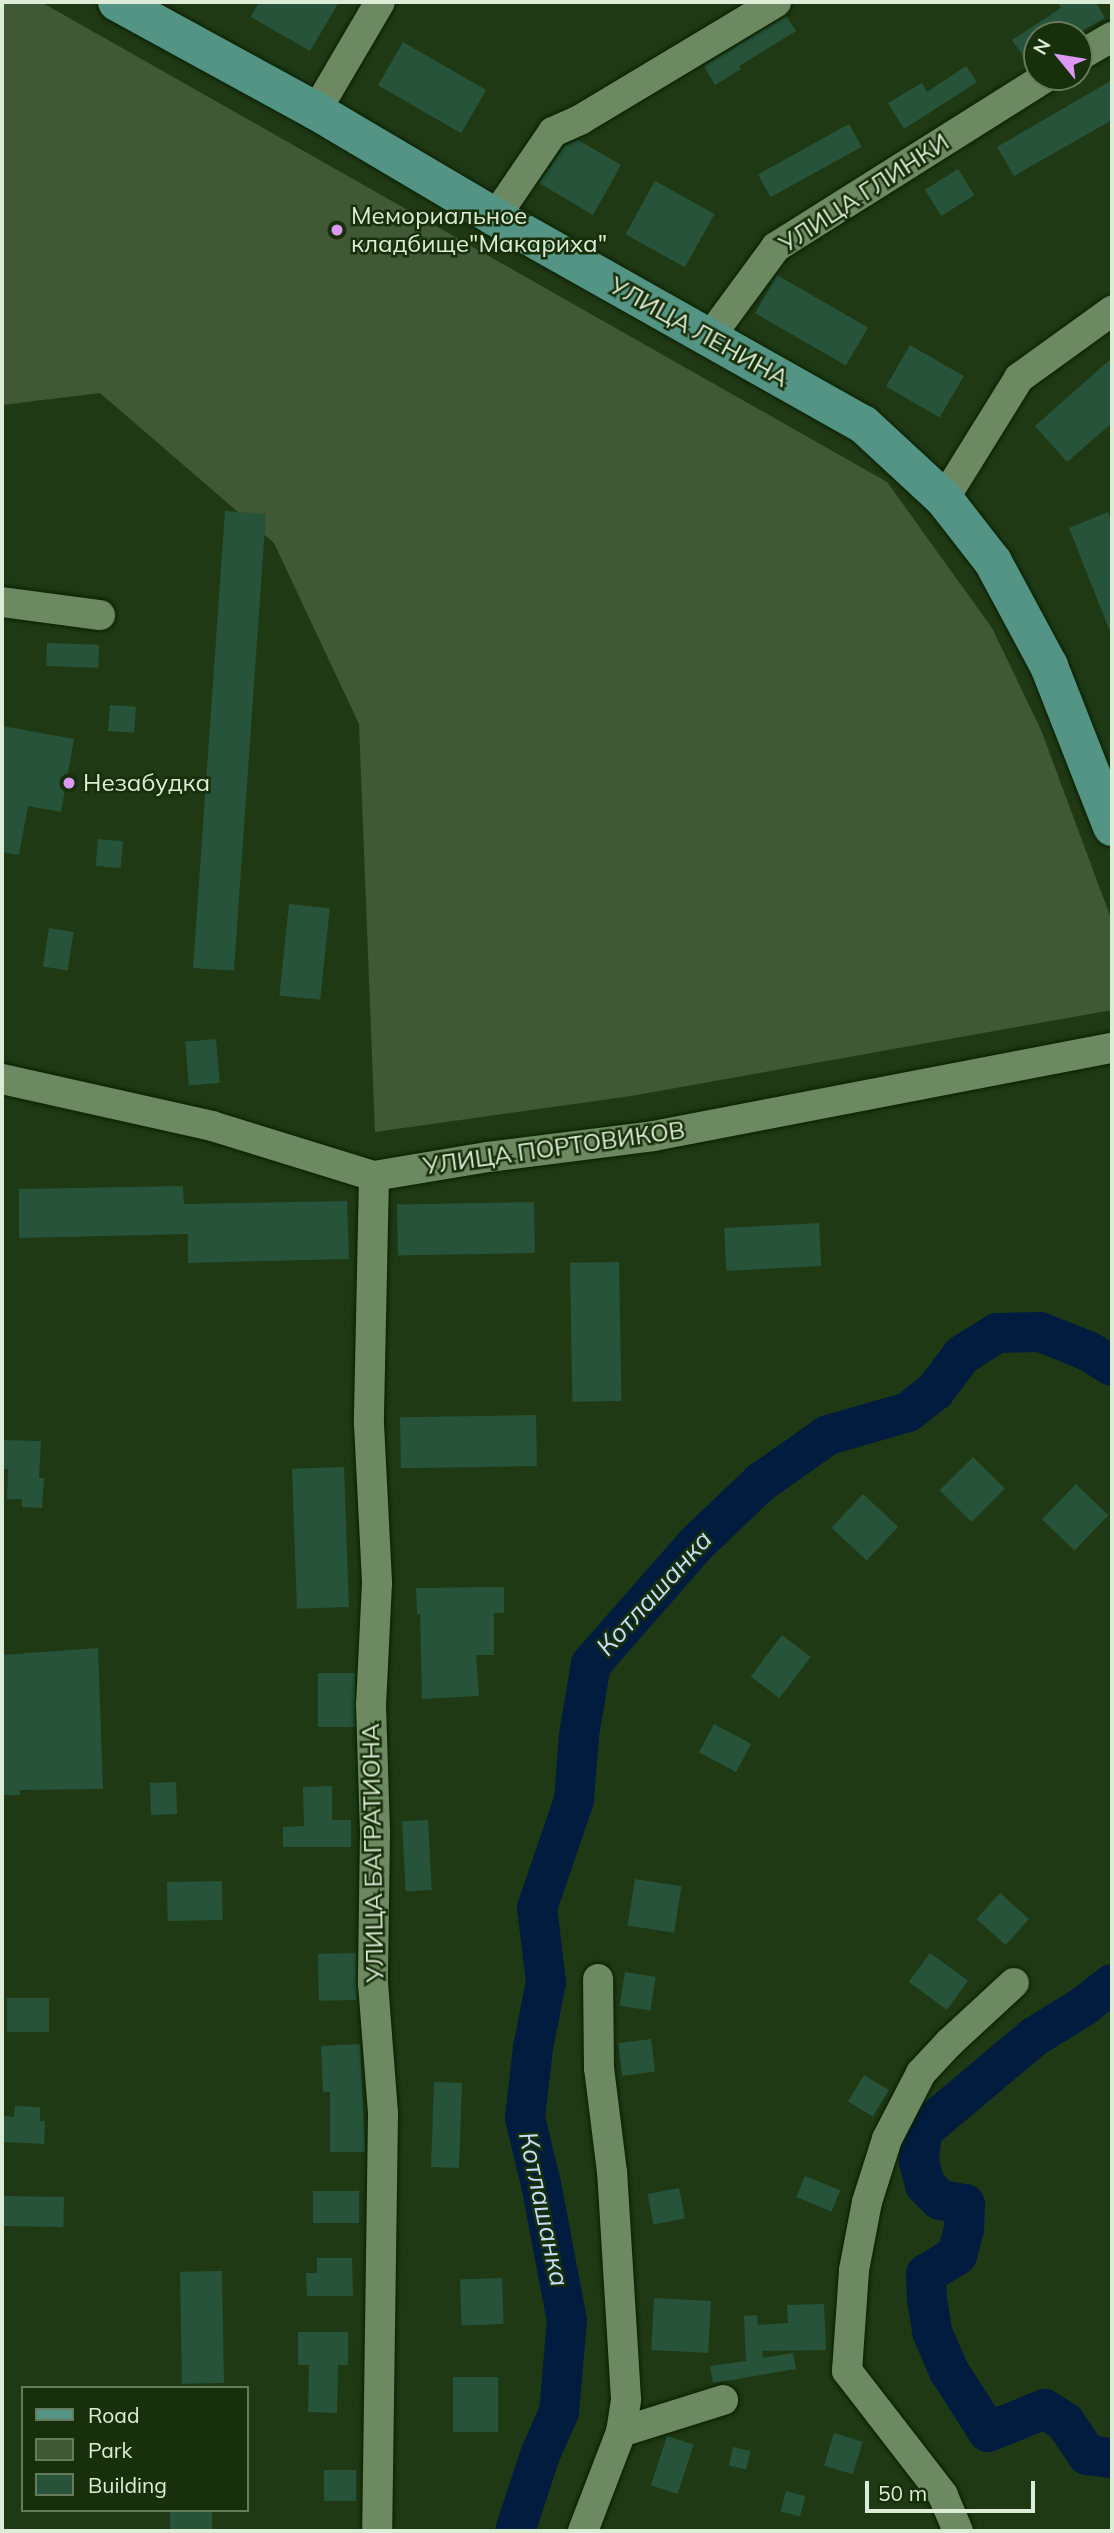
<!DOCTYPE html>
<html>
<head>
<meta charset="utf-8">
<style>
  body { margin:0 }
  #map { position:relative; width:1114px; height:2533px; overflow:hidden; background:#203915; font-family:Mulish,sans-serif }
  div>[style] { position:absolute }
  [style*='--x'] { left:calc(var(--x)*1px); top:calc(var(--y)*1px); width:calc(var(--w)*1px); rotate:calc(var(--a)*1deg) }
  .green>* { inset:0; background:#415837 }
  .river>* { height:40px; margin:-20px; padding:0 20px; transform-origin:20px; border-radius:20px; background:#021c3f }
  .building>* { inset:0; background:#26533a; transform-origin:0 0 }
  .roads { filter:drop-shadow(0 0 2px #082000) drop-shadow(0 0 2px #082000) }
  .minor>* { height:30px; margin:-15px; padding:0 15px; transform-origin:15px; border-radius:15px; background:#6d8961 }
  .major>* { height:38px; margin:-19px; padding:0 19px; transform-origin:19px; border-radius:19px; background:#539485 }
  .dots>* { width:19px; height:19px; translate:-50% -50%; box-sizing:border-box; border:4px solid #172f0a; border-radius:50% }
  span { translate:-50% -50%; white-space:nowrap; text-align:center; line-height:1.15; -webkit-text-stroke:5px #172f0a; paint-order:stroke }
  .street-label { font-size:24px; color:#ddecd7 }
  .poi-label { font-size:24px; color:#ddecd7 }
  .left { translate:0 -50%; text-align:left }
  .water-label { font-size:26px; color:#c7ddfd; font-style:italic }
  .frame { position:absolute; inset:0; border:4px solid #ddecd7; pointer-events:none }
  .legend { position:absolute; left:21px; top:2386px; width:228px; height:126px; box-sizing:border-box; background:#172f0a; border:2px solid #667b5c; margin:0; padding:9px 12px; list-style:none; font-size:21px; color:#ddecd7 }
  .legend li { display:flex; align-items:center; gap:14px; height:35px }
  .legend b { width:35px; border:2px solid #667b5c }
  .north { position:absolute; left:1023px; top:21px; width:70px; height:70px; box-sizing:border-box; background:#172f0a; border:2px solid #667b5c; border-radius:50%; rotate:300deg; font-size:19px; font-weight:700; line-height:28px; text-align:center; color:#ddecd7 }
  .north::after { content:''; display:block; margin:auto; width:24px; height:32px; background:#dc99f4; clip-path:polygon(50% 0,100% 100%,50% 72%,0 100%) }
  .scale { position:absolute; left:865px; top:2481px; width:170px; height:32px; box-sizing:border-box; border:4px solid #ddecd7; border-top:0; padding-left:9px; font-size:21px; line-height:24px; white-space:nowrap; color:#ddecd7; -webkit-text-stroke:5px #172f0a; paint-order:stroke }
</style>
</head>
<body>
<div id="map">
  <div class="green">
    <i style="clip-path:polygon(2px 2px,41px 2px,887px 482px,992px 628px,1041px 730px,1112px 921px,1112px 1010px,631px 1096px,375px 1132px,359px 724px,274px 543px,100px 393px,2px 405px)"></i>
  </div>
  <div class="river">
    <i style="--x:1112;--y:1984;--w:36;--a:142"></i>
    <i style="--x:1084;--y:2006;--w:59;--a:148.2"></i>
    <i style="--x:1034;--y:2037;--w:146;--a:140"></i>
    <i style="--x:922;--y:2131;--w:31;--a:96"></i>
    <i style="--x:919;--y:2162;--w:24;--a:75"></i>
    <i style="--x:925;--y:2185;--w:21;--a:45"></i>
    <i style="--x:940;--y:2200;--w:25;--a:9"></i>
    <i style="--x:965;--y:2204;--w:25;--a:92"></i>
    <i style="--x:964;--y:2229;--w:27;--a:105"></i>
    <i style="--x:957;--y:2255;--w:36;--a:148"></i>
    <i style="--x:926;--y:2274;--w:25;--a:88"></i>
    <i style="--x:927;--y:2299;--w:33;--a:81"></i>
    <i style="--x:932;--y:2332;--w:43;--a:66.4"></i>
    <i style="--x:949;--y:2371;--w:72;--a:57.4"></i>
    <i style="--x:988;--y:2432;--w:61;--a:-22"></i>
    <i style="--x:1045;--y:2409;--w:24;--a:33"></i>
    <i style="--x:1065;--y:2422;--w:40;--a:56"></i>
    <i style="--x:1087;--y:2455;--w:25;--a:7"></i>
    <i style="--x:515;--y:2531;--w:80;--a:-71.8"></i>
    <i style="--x:540;--y:2455;--w:47;--a:-66.2"></i>
    <i style="--x:559;--y:2412;--w:91;--a:-85"></i>
    <i style="--x:567;--y:2321;--w:139;--a:-100.7"></i>
    <i style="--x:541;--y:2184;--w:68;--a:-103.6"></i>
    <i style="--x:525;--y:2118;--w:70;--a:-83.5"></i>
    <i style="--x:533;--y:2048;--w:67;--a:-78.9"></i>
    <i style="--x:546;--y:1982;--w:75;--a:-96.9"></i>
    <i style="--x:537;--y:1908;--w:114;--a:-71.1"></i>
    <i style="--x:574;--y:1800;--w:65;--a:-85.6"></i>
    <i style="--x:579;--y:1735;--w:72;--a:-80.4"></i>
    <i style="--x:591;--y:1664;--w:159;--a:-48.8"></i>
    <i style="--x:696;--y:1544;--w:90;--a:-43.6"></i>
    <i style="--x:761;--y:1482;--w:82;--a:-35"></i>
    <i style="--x:828;--y:1435;--w:83;--a:-16"></i>
    <i style="--x:908;--y:1412;--w:34;--a:-38"></i>
    <i style="--x:935;--y:1391;--w:45;--a:-53.1"></i>
    <i style="--x:962;--y:1355;--w:41;--a:-32.2"></i>
    <i style="--x:997;--y:1333;--w:43;--a:-1.3"></i>
    <i style="--x:1040;--y:1332;--w:52;--a:21.6"></i>
    <i style="--x:1088;--y:1351;--w:28;--a:32"></i>
  </div>
  <div class="building">
    <i style="clip-path:polygon(259px 2px,339px 2px,310px 51px,251px 17px)"></i>
    <i style="clip-path:polygon(1057px 2px,1096px 2px,1105px 18px,1075px 35px,1037px 35px,1037px 62px,1030px 66px,1012px 40px,1061px 8px)"></i>
    <i style="clip-path:polygon(786px 16px,796px 31px,739px 66px,741px 69px,715px 85px,704px 66px)"></i>
    <i style="left:403px;top:42px;width:96px;height:50px;rotate:30deg"></i>
    <i style="clip-path:polygon(966px 66px,977px 82px,904px 129px,888px 103px,922px 83px,927px 92px)"></i>
    <i style="clip-path:polygon(1112px 80px,1112px 120px,1014px 176px,997px 147px)"></i>
    <i style="left:849px;top:124px;width:26px;height:104px;rotate:61deg"></i>
    <i style="clip-path:polygon(578px 140px,621px 165px,593px 215px,539px 183px,565px 146px)"></i>
    <i style="left:958px;top:169px;width:31px;height:39px;rotate:58deg"></i>
    <i style="left:655px;top:181px;width:68px;height:61px;rotate:29deg"></i>
    <i style="left:777px;top:275px;width:105px;height:44px;rotate:30deg"></i>
    <i style="left:910px;top:345px;width:62px;height:48px;rotate:30deg"></i>
    <i style="clip-path:polygon(1112px 358px,1112px 423px,1067px 462px,1035px 426px)"></i>
    <i style="left:225px;top:511px;width:41px;height:458px;rotate:4deg"></i>
    <i style="clip-path:polygon(1108px 512px,1112px 522px,1111px 634px,1069px 528px)"></i>
    <i style="left:47px;top:643px;width:52px;height:23px;rotate:2deg"></i>
    <i style="left:110px;top:705px;width:26px;height:26px;rotate:4deg"></i>
    <i style="clip-path:polygon(2px 726px,74px 739px,61px 812px,28px 806px,19px 855px,2px 852px)"></i>
    <i style="left:98px;top:839px;width:25px;height:27px;rotate:5deg"></i>
    <i style="left:289px;top:904px;width:41px;height:92px;rotate:6deg"></i>
    <i style="left:49px;top:928px;width:25px;height:39px;rotate:9deg"></i>
    <i style="left:216px;top:1039px;width:44px;height:31px;rotate:85deg"></i>
    <i style="clip-path:polygon(183px 1186px,184px 1204px,347px 1201px,349px 1259px,188px 1263px,188px 1234px,19px 1238px,19px 1189px)"></i>
    <i style="left:534px;top:1202px;width:51px;height:137px;rotate:89deg"></i>
    <i style="left:819px;top:1223px;width:43px;height:95px;rotate:87deg"></i>
    <i style="left:619px;top:1262px;width:139px;height:49px;rotate:89deg"></i>
    <i style="left:536px;top:1415px;width:51px;height:136px;rotate:89deg"></i>
    <i style="clip-path:polygon(4px 1440px,41px 1441px,39px 1478px,44px 1478px,42px 1508px,22px 1507px,22px 1499px,7px 1499px,8px 1469px,2px 1469px)"></i>
    <i style="left:973px;top:1457px;width:45px;height:47px;rotate:45deg"></i>
    <i style="left:344px;top:1467px;width:140px;height:52px;rotate:88deg"></i>
    <i style="left:1076px;top:1484px;width:45px;height:49px;rotate:44deg"></i>
    <i style="left:863px;top:1494px;width:48px;height:46px;rotate:43deg"></i>
    <i style="clip-path:polygon(504px 1587px,504px 1613px,494px 1613px,494px 1655px,476px 1655px,479px 1696px,422px 1699px,420px 1614px,417px 1614px,416px 1588px)"></i>
    <i style="left:782px;top:1635px;width:36px;height:52px;rotate:37deg"></i>
    <i style="clip-path:polygon(98px 1648px,103px 1789px,20px 1790px,20px 1795px,2px 1795px,2px 1655px)"></i>
    <i style="left:318px;top:1673px;width:37px;height:54px"></i>
    <i style="left:714px;top:1724px;width:42px;height:32px;rotate:28deg"></i>
    <i style="left:176px;top:1782px;width:32px;height:26px;rotate:88deg"></i>
    <i style="clip-path:polygon(332px 1786px,332px 1820px,351px 1820px,351px 1847px,283px 1847px,283px 1827px,304px 1826px,303px 1787px)"></i>
    <i style="left:428px;top:1820px;width:70px;height:26px;rotate:87deg"></i>
    <i style="left:635px;top:1879px;width:47px;height:47px;rotate:9deg"></i>
    <i style="left:222px;top:1881px;width:39px;height:55px;rotate:89deg"></i>
    <i style="left:1000px;top:1893px;width:39px;height:35px;rotate:42deg"></i>
    <i style="left:356px;top:1953px;width:47px;height:38px;rotate:89deg"></i>
    <i style="left:930px;top:1953px;width:47px;height:36px;rotate:36deg"></i>
    <i style="left:625px;top:1972px;width:31px;height:34px;rotate:9deg"></i>
    <i style="left:7px;top:1998px;width:42px;height:34px"></i>
    <i style="left:651px;top:2039px;width:33px;height:33px;rotate:83deg"></i>
    <i style="clip-path:polygon(360px 2044px,365px 2152px,330px 2152px,330px 2092px,323px 2092px,321px 2046px)"></i>
    <i style="left:864px;top:2075px;width:29px;height:31px;rotate:31deg"></i>
    <i style="left:434px;top:2082px;width:28px;height:85px;rotate:2deg"></i>
    <i style="clip-path:polygon(15px 2106px,40px 2107px,40px 2121px,45px 2121px,44px 2144px,2px 2142px,2px 2116px,14px 2117px)"></i>
    <i style="left:805px;top:2176px;width:38px;height:23px;rotate:22deg"></i>
    <i style="left:679px;top:2188px;width:31px;height:32px;rotate:79deg"></i>
    <i style="left:313px;top:2191px;width:46px;height:32px"></i>
    <i style="left:2px;top:2196px;width:62px;height:30px;rotate:1deg"></i>
    <i style="clip-path:polygon(317px 2258px,352px 2258px,353px 2296px,307px 2296px,306px 2273px,317px 2273px)"></i>
    <i style="left:222px;top:2271px;width:112px;height:42px;rotate:89deg"></i>
    <i style="left:502px;top:2278px;width:46px;height:42px;rotate:88deg"></i>
    <i style="left:654px;top:2298px;width:57px;height:52px;rotate:3deg"></i>
    <i style="clip-path:polygon(824px 2304px,826px 2350px,762px 2351px,763px 2358px,793px 2353px,796px 2369px,713px 2383px,710px 2366px,746px 2361px,744px 2316px,757px 2315px,758px 2325px,788px 2323px,787px 2305px)"></i>
    <i style="clip-path:polygon(298px 2332px,348px 2332px,348px 2365px,338px 2365px,337px 2413px,308px 2412px,309px 2365px,298px 2365px)"></i>
    <i style="left:453px;top:2377px;width:45px;height:55px"></i>
    <i style="left:834px;top:2433px;width:30px;height:34px;rotate:17deg"></i>
    <i style="left:667px;top:2436px;width:28px;height:52px;rotate:18deg"></i>
    <i style="left:733px;top:2447px;width:18px;height:19px;rotate:13deg"></i>
    <i style="left:356px;top:2470px;width:31px;height:32px;rotate:90deg"></i>
    <i style="left:786px;top:2491px;width:20px;height:21px;rotate:15deg"></i>
    <i style="left:170px;top:2510px;width:42px;height:21px"></i>
  </div>
  <div class="roads">
    <div class="minor">
      <i style="--x:1079;--y:56;--w:38;--a:-30"></i>
      <i style="--x:316;--y:111;--w:126;--a:-59.6"></i>
      <i style="--x:495;--y:217;--w:103;--a:-55.7"></i>
      <i style="--x:553;--y:132;--w:30;--a:-24"></i>
      <i style="--x:580;--y:120;--w:229;--a:-31"></i>
      <i style="--x:709;--y:338;--w:113;--a:-53.6"></i>
      <i style="--x:776;--y:247;--w:319;--a:-32.2"></i>
      <i style="--x:944;--y:499;--w:142;--a:-58.2"></i>
      <i style="--x:1019;--y:378;--w:115;--a:-35.8"></i>
      <i style="--x:2;--y:602;--w:99;--a:7.6"></i>
      <i style="--x:2;--y:1079;--w:215;--a:12.6"></i>
      <i style="--x:212;--y:1126;--w:170;--a:17.2"></i>
      <i style="--x:374;--y:1176;--w:116;--a:-9.5"></i>
      <i style="--x:488;--y:1157;--w:167;--a:-7.2"></i>
      <i style="--x:654;--y:1136;--w:466;--a:-10.9"></i>
      <i style="--x:374;--y:1176;--w:248;--a:91.2"></i>
      <i style="--x:369;--y:1424;--w:159;--a:87.1"></i>
      <i style="--x:377;--y:1583;--w:122;--a:92.8"></i>
      <i style="--x:371;--y:1705;--w:126;--a:88.2"></i>
      <i style="--x:375;--y:1831;--w:152;--a:90.8"></i>
      <i style="--x:373;--y:1983;--w:131;--a:85.6"></i>
      <i style="--x:383;--y:2114;--w:417;--a:90.8"></i>
      <i style="--x:621;--y:2432;--w:107;--a:-17.4"></i>
      <i style="--x:583;--y:2531;--w:106;--a:-69"></i>
      <i style="--x:621;--y:2432;--w:33;--a:-81"></i>
      <i style="--x:626;--y:2399;--w:227;--a:-93.5"></i>
      <i style="--x:612;--y:2172;--w:105;--a:-97.1"></i>
      <i style="--x:599;--y:2068;--w:89;--a:-90.6"></i>
      <i style="--x:958;--y:2531;--w:39;--a:-113"></i>
      <i style="--x:943;--y:2495;--w:157;--a:-127.7"></i>
      <i style="--x:847;--y:2371;--w:101;--a:-86"></i>
      <i style="--x:854;--y:2270;--w:69;--a:-79.2"></i>
      <i style="--x:867;--y:2202;--w:66;--a:-72.4"></i>
      <i style="--x:887;--y:2139;--w:74;--a:-62.7"></i>
      <i style="--x:921;--y:2073;--w:42;--a:-46.9"></i>
      <i style="--x:950;--y:2042;--w:87;--a:-42.7"></i>
    </div>
    <div class="major">
      <i style="--x:117;--y:2;--w:227;--a:28.7"></i>
      <i style="--x:316;--y:111;--w:208;--a:30.6"></i>
      <i style="--x:495;--y:217;--w:422;--a:29.4"></i>
      <i style="--x:863;--y:424;--w:110;--a:42.8"></i>
      <i style="--x:944;--y:499;--w:80;--a:52.1"></i>
      <i style="--x:993;--y:562;--w:118;--a:61.7"></i>
      <i style="--x:1049;--y:666;--w:173;--a:68.6"></i>
    </div>
  </div>
  <div class="dots">
    <i style="left:337px;top:230px;background:#dc99f4"></i>
    <i style="left:69px;top:783px;background:#dc99f4"></i>
  </div>
  <div class="street-label">
    <span style="left:864px;top:193px;rotate:-33deg">УЛИЦА ГЛИНКИ</span>
    <span style="left:699px;top:332px;rotate:29deg">УЛИЦА ЛЕНИНА</span>
    <span style="left:554px;top:1148px;rotate:-8deg">УЛИЦА ПОРТОВИКОВ</span>
    <span style="left:373px;top:1853px;rotate:-91deg">УЛИЦА БАГРАТИОНА</span>
  </div>
  <div class="poi-label">
    <span class="left" style="left:351px;top:230px">Мемориальное<br>кладбище"Макариха"</span>
    <span class="left" style="left:83px;top:783px">Незабудка</span>
  </div>
  <div class="water-label">
    <span style="left:654px;top:1593px;rotate:-48deg">Котлашанка</span>
    <span style="left:544px;top:2209px;rotate:78deg">Котлашанка</span>
  </div>
  <div class="frame"></div>
  <ul class="legend">
  <li><b style="height:9px;background:#539485"></b>Road</li>
  <li><b style="height:19px;background:#415837"></b>Park</li>
  <li><b style="height:19px;background:#26533a"></b>Building</li>
  </ul>
  <div class="north">N</div>
  <div class="scale">50 m</div>
</div>
</body>
</html>
